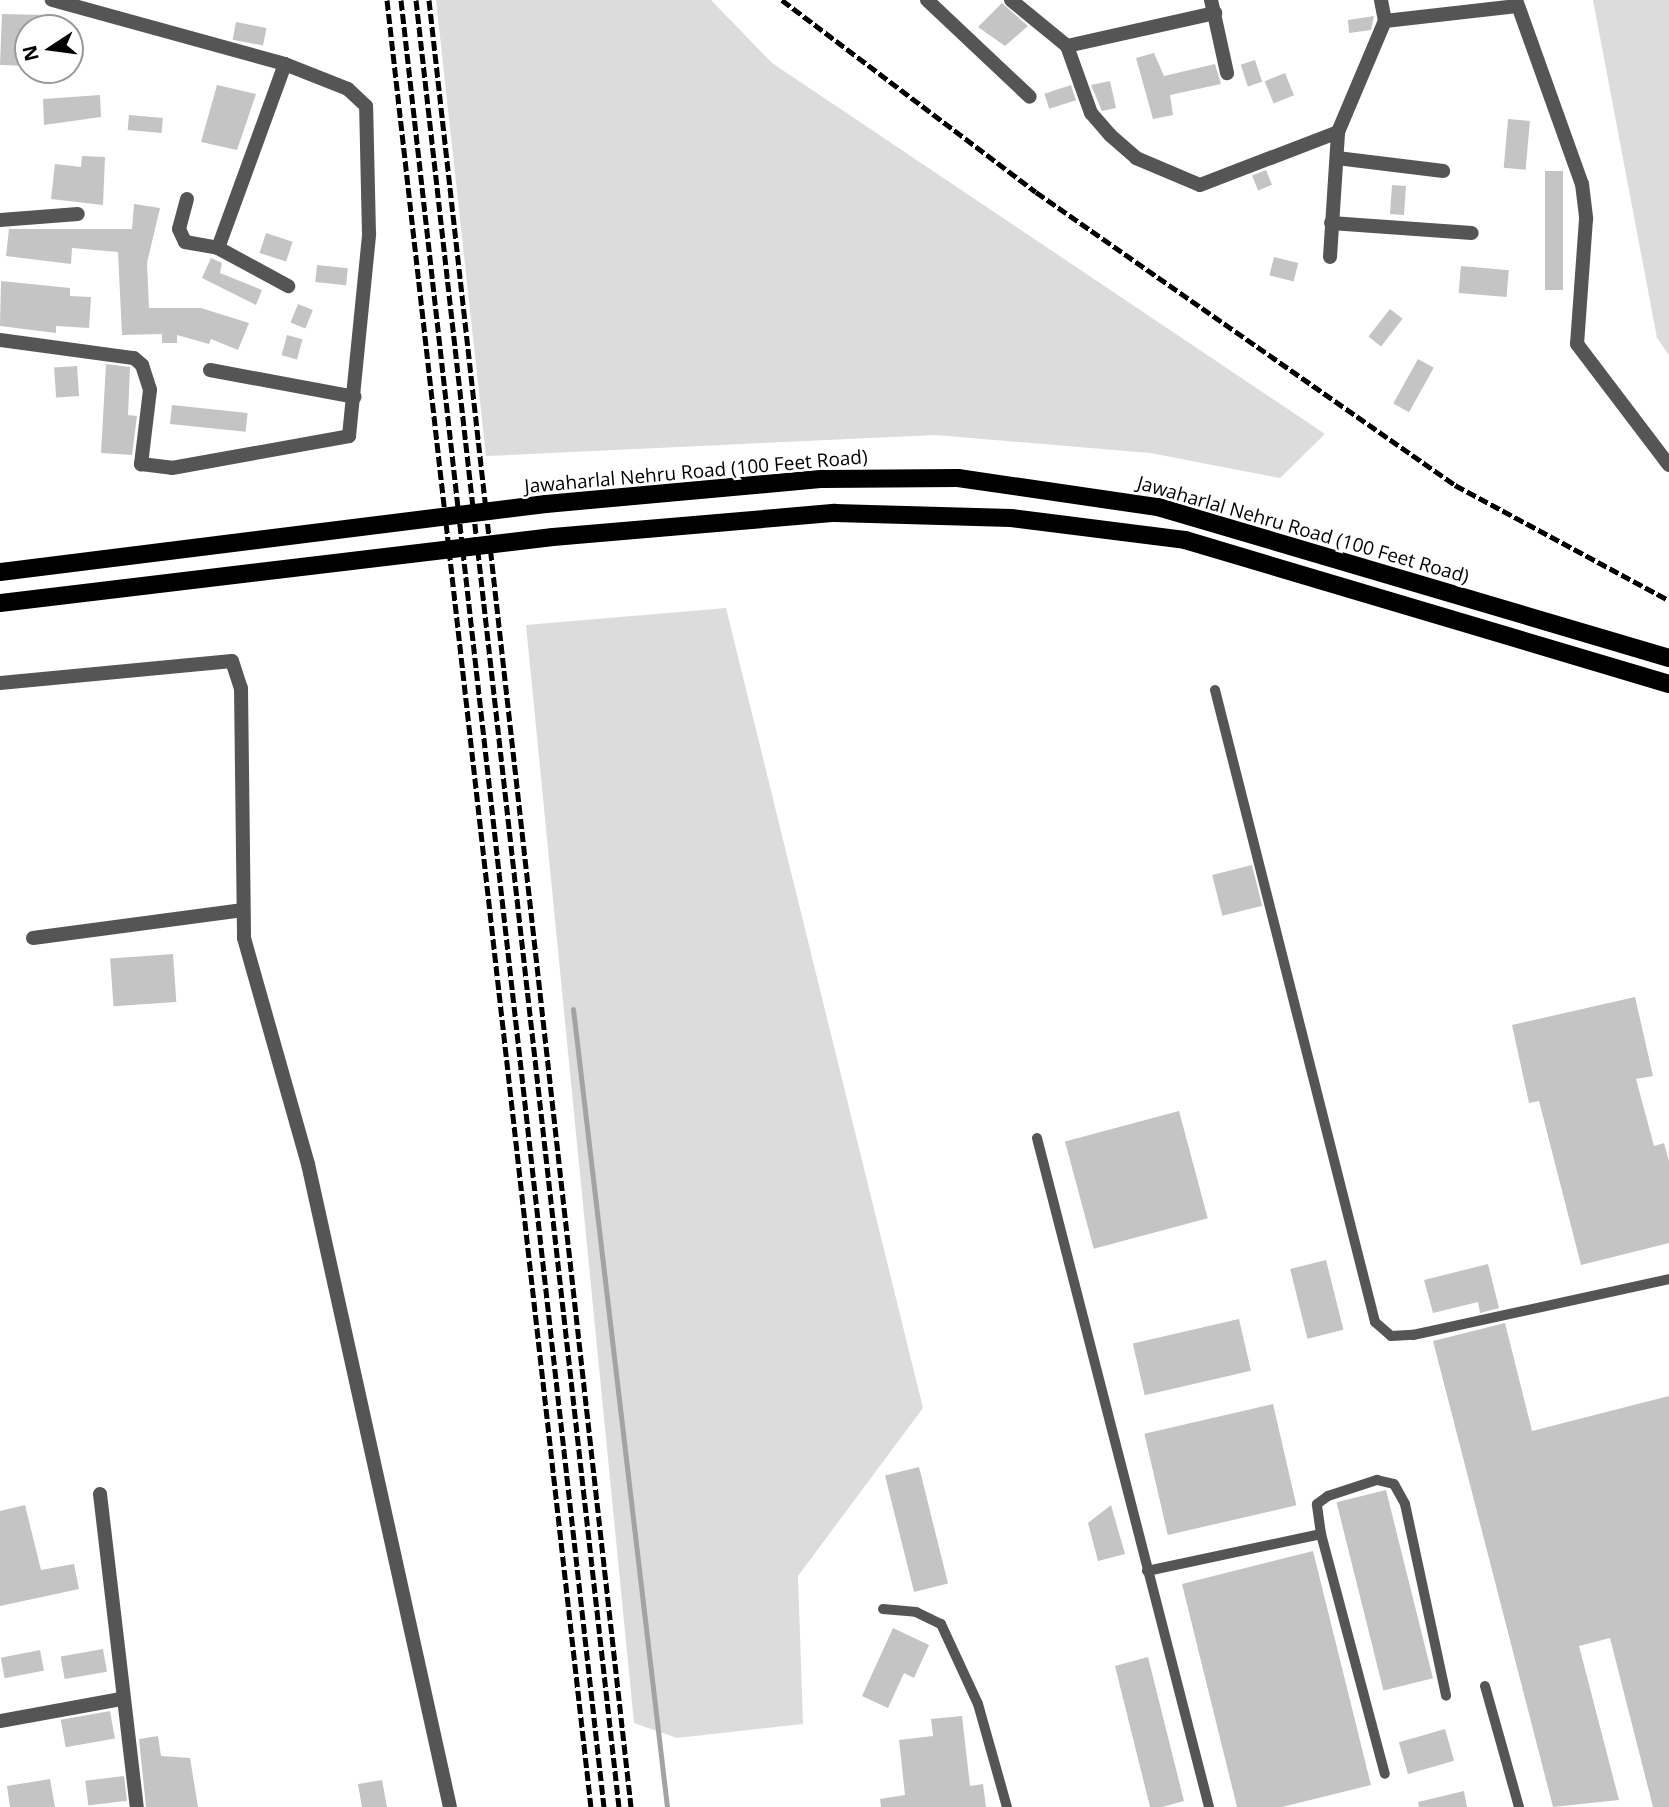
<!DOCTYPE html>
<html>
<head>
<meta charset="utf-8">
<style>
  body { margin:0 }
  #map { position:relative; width:1669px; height:1807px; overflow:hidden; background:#fff; font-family:"Open Sans",sans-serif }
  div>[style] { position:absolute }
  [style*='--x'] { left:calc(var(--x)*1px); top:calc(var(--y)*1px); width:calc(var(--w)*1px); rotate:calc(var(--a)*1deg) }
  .green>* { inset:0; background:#dcdcdc }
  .stream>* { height:5px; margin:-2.5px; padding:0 2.5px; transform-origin:2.5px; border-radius:2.5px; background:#a3a3a3 }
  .building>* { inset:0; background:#c4c4c4; transform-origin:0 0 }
  .lane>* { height:10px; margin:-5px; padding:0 5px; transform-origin:5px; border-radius:5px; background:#555 }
  .street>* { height:14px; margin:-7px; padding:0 7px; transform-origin:7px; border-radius:7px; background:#555 }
  .primary>* { height:18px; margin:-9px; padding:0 9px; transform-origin:9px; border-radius:9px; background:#000 }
  .rail>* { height:5px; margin-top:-2.5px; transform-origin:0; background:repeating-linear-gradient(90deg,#000 0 10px,transparent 0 13.5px) }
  span { translate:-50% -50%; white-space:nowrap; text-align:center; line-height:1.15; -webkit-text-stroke:5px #fff; paint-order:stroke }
  .street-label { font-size:19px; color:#000 }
  .north { position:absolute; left:14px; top:14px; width:70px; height:70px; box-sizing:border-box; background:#fff; border:2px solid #999; border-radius:50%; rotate:257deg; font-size:19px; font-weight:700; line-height:28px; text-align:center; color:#000 }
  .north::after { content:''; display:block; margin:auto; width:24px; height:32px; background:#000; clip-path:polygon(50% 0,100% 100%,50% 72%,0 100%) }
</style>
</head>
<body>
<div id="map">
  <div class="green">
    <i style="clip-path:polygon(436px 0,711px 0,772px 63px,1325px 434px,1280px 478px,1150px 453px,935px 435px,486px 456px)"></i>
    <i style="clip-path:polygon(1593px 0,1669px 0,1669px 355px,1657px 338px)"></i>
    <i style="clip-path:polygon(726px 608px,923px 1408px,798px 1576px,803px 1724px,677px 1738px,634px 1723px,526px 625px)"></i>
  </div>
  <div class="stream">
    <i style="--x:573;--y:1009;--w:804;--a:83.28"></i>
  </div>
  <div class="building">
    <i style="clip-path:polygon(1002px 3px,1028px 26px,1005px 46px,978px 27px)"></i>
    <i style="clip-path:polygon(2px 14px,48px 15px,47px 28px,28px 28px,28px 66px,0 65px)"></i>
    <i style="clip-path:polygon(1374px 16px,1371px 30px,1349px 33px,1348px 20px)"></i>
    <i style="left:236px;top:22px;width:31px;height:18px;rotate:11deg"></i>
    <i style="clip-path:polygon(1154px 53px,1164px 76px,1215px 64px,1221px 84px,1170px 95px,1173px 115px,1153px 119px,1136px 58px)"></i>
    <i style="left:1255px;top:60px;width:23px;height:15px;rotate:72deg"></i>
    <i style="left:1285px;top:73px;width:24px;height:22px;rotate:68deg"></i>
    <i style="clip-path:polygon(1110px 81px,1116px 108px,1102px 111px,1091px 85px)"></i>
    <i style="clip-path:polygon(217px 85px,256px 94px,237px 150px,201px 142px)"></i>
    <i style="left:1071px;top:85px;width:16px;height:28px;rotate:72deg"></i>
    <i style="clip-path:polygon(100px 95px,101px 117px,44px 125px,43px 99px)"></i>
    <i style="left:129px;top:115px;width:34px;height:15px;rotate:5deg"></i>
    <i style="left:1508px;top:119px;width:22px;height:49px;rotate:5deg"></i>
    <i style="clip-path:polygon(82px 156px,105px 157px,103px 205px,51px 199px,55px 164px,81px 167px)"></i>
    <i style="left:1266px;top:170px;width:16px;height:15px;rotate:68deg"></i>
    <i style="left:1545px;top:171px;width:18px;height:119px"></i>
    <i style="left:1392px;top:185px;width:14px;height:29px;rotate:4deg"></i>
    <i style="clip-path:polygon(134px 204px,160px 208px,147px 263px,149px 308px,201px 308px,249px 323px,238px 350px,211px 339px,209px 344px,177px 335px,177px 343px,162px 343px,162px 334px,122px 335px,118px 252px,72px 248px,71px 264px,6px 256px,9px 229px,132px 229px)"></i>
    <i style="left:266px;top:233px;width:28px;height:21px;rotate:18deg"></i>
    <i style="left:1274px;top:257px;width:25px;height:19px;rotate:14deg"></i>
    <i style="clip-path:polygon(211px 258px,222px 263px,220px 273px,262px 290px,256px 305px,202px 278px)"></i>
    <i style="left:317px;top:265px;width:31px;height:17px;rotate:6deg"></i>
    <i style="left:1461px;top:266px;width:48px;height:27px;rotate:5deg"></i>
    <i style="clip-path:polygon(1px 281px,70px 288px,70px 296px,91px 297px,89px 328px,56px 326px,56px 333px,0 326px)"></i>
    <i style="left:298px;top:304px;width:16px;height:20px;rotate:22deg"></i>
    <i style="left:1390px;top:309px;width:16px;height:35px;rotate:38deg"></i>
    <i style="left:287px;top:335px;width:16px;height:21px;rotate:15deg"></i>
    <i style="left:1418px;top:359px;width:18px;height:51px;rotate:29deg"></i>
    <i style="clip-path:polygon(106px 364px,130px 367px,128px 415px,137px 416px,132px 455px,101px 453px)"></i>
    <i style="left:77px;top:366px;width:30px;height:23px;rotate:86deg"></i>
    <i style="left:172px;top:405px;width:76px;height:19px;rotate:6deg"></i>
    <i style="left:1252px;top:865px;width:42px;height:41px;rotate:76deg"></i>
    <i style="left:173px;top:954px;width:48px;height:63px;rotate:86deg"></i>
    <i style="clip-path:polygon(1635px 997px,1653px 1076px,1636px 1079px,1654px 1146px,1664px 1143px,1669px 1161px,1669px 1243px,1581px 1265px,1539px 1101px,1529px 1103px,1512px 1025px)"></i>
    <i style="left:1179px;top:1111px;width:111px;height:118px;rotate:75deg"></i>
    <i style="left:1326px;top:1260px;width:72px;height:37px;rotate:76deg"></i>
    <i style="clip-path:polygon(1488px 1264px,1499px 1308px,1480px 1313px,1478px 1302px,1433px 1313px,1424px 1280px)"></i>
    <i style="left:1239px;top:1319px;width:53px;height:109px;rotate:77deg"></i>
    <i style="clip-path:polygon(1505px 1323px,1532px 1431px,1669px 1396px,1669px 1807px,1653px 1807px,1610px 1638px,1579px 1646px,1619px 1800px,1553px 1807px,1433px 1341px)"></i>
    <i style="left:1273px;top:1404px;width:104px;height:132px;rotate:77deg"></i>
    <i style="left:919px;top:1467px;width:120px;height:35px;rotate:76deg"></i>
    <i style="left:1386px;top:1490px;width:194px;height:51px;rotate:76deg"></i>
    <i style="clip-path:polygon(25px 1505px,41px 1570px,74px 1564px,79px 1589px,0 1606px,0 1511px)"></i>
    <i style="clip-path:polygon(1111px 1505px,1125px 1554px,1098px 1561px,1088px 1523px)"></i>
    <i style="clip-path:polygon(1313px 1551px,1371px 1785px,1282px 1807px,1237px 1807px,1182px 1584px)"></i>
    <i style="clip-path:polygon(893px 1628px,929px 1645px,914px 1678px,904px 1673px,888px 1708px,862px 1696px)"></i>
    <i style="left:103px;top:1649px;width:23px;height:43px;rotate:80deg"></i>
    <i style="left:40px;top:1650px;width:21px;height:40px;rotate:79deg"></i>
    <i style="clip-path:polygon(1148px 1657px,1184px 1801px,1162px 1807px,1150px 1807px,1115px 1666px)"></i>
    <i style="left:110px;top:1711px;width:28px;height:50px;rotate:80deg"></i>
    <i style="clip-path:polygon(962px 1716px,970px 1786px,983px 1784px,986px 1807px,881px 1807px,880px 1799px,905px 1795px,899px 1740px,933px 1736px,931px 1719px)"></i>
    <i style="left:1445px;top:1729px;width:33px;height:48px;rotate:74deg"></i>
    <i style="clip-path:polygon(158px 1736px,161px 1756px,190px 1758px,198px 1807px,146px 1807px,139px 1739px)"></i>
    <i style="left:124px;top:1776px;width:25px;height:39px;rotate:83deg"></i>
    <i style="clip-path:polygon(50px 1779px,55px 1807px,10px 1807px,7px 1786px)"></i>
    <i style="clip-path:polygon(382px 1780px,387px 1807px,362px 1807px,358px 1784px)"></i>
    <i style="clip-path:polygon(1464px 1791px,1467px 1807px,1419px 1807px,1418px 1802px)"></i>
  </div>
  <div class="lane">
    <i style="--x:1215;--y:690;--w:652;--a:75.79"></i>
    <i style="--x:1375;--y:1322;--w:21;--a:41"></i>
    <i style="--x:1391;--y:1336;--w:22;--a:-3"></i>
    <i style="--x:1413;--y:1335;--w:262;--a:-12.3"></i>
    <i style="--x:1037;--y:1138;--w:691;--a:75.58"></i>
    <i style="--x:1321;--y:1534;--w:30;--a:-98"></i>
    <i style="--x:1317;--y:1504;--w:14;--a:-36"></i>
    <i style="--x:1328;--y:1496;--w:52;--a:-18.1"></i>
    <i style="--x:1377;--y:1480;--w:17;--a:13"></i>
    <i style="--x:1394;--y:1484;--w:23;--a:61"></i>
    <i style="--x:1405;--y:1504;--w:196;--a:77.9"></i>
    <i style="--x:1147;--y:1571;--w:178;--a:-12"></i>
    <i style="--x:1321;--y:1534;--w:248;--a:75.1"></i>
    <i style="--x:883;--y:1609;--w:33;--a:5"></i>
    <i style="--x:916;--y:1612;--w:28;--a:26"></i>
    <i style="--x:941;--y:1624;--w:88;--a:65.2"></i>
    <i style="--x:978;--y:1704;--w:107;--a:74.3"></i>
    <i style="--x:1485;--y:1686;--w:126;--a:74.3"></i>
  </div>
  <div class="street">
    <i style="--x:927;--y:0;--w:141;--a:43.3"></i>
    <i style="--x:1011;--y:0;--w:72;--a:39.4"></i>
    <i style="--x:1067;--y:46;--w:71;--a:70.3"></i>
    <i style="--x:1091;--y:113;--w:29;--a:49"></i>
    <i style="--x:1110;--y:135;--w:35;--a:41"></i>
    <i style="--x:1136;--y:158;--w:69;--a:22.9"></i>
    <i style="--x:1200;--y:185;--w:148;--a:-21"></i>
    <i style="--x:1338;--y:132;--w:121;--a:-67.1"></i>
    <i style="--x:1385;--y:21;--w:21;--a:-101"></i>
    <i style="--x:1211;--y:0;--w:75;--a:77.6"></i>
    <i style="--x:1516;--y:0;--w:195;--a:70.3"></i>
    <i style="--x:1582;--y:184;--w:35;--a:83"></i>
    <i style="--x:1586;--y:219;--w:125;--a:94.1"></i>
    <i style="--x:1577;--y:344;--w:152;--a:52.8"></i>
    <i style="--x:1385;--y:21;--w:133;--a:-6.5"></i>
    <i style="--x:1067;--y:46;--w:152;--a:-12.6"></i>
    <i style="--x:285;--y:64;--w:196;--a:110"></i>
    <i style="--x:218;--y:248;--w:80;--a:28.5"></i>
    <i style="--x:1337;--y:158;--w:107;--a:7"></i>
    <i style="--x:187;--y:199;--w:31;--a:105"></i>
    <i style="--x:179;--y:229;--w:14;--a:65"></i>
    <i style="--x:185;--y:242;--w:34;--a:10"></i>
    <i style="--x:0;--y:220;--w:78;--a:-4.4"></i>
    <i style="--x:1331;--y:223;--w:141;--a:4.1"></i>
    <i style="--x:1330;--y:257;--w:125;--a:-86.3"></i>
    <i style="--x:0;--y:340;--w:135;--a:7.7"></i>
    <i style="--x:134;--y:358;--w:11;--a:41"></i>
    <i style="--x:142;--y:365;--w:26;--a:72"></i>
    <i style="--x:150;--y:390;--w:75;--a:96.9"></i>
    <i style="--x:141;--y:464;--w:31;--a:7"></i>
    <i style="--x:172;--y:468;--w:180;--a:-10.2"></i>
    <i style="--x:349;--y:436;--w:203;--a:-84.3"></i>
    <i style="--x:369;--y:234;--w:128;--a:-91.3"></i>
    <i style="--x:366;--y:106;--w:25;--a:-137"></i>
    <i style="--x:348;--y:89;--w:68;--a:-158.4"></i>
    <i style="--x:285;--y:64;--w:242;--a:-164.6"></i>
    <i style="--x:210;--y:370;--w:147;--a:10.5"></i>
    <i style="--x:0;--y:683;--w:233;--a:-5.4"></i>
    <i style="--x:232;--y:661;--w:28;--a:72"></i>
    <i style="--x:241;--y:688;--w:250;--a:89.3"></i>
    <i style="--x:244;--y:938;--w:235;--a:74.2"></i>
    <i style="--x:308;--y:1164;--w:658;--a:77.55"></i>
    <i style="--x:33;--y:938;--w:212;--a:-7.6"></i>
    <i style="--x:100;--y:1494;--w:315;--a:83.3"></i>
    <i style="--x:0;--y:1721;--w:123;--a:-10.3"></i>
  </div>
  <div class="primary">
    <i style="--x:0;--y:572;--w:550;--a:-7.1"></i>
    <i style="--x:546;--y:504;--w:278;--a:-5.2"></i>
    <i style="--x:823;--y:479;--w:135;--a:-0.4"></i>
    <i style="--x:958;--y:478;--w:202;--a:8.3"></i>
    <i style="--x:1158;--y:507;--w:533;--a:16.46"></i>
    <i style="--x:0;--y:603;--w:557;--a:-6.81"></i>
    <i style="--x:553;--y:537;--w:283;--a:-4.9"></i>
    <i style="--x:835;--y:513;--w:176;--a:1.6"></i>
    <i style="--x:1011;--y:518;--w:175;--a:7.2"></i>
    <i style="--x:1185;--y:540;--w:505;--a:16.57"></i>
  </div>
  <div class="rail">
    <i style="--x:387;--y:0;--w:1818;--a:83.56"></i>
    <i style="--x:401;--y:0;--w:1818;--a:83.59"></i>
    <i style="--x:416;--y:0;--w:1818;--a:83.59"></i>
    <i style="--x:429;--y:0;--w:1818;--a:83.62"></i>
    <i style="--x:782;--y:0;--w:318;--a:37.1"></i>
    <i style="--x:1036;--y:192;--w:511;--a:34.96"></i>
    <i style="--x:1455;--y:485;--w:243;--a:28.3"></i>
  </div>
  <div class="street-label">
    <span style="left:696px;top:472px;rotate:-5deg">Jawaharlal Nehru Road (100 Feet Road)</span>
    <span style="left:1303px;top:530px;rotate:16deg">Jawaharlal Nehru Road (100 Feet Road)</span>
  </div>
  <div class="north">N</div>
</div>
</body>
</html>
